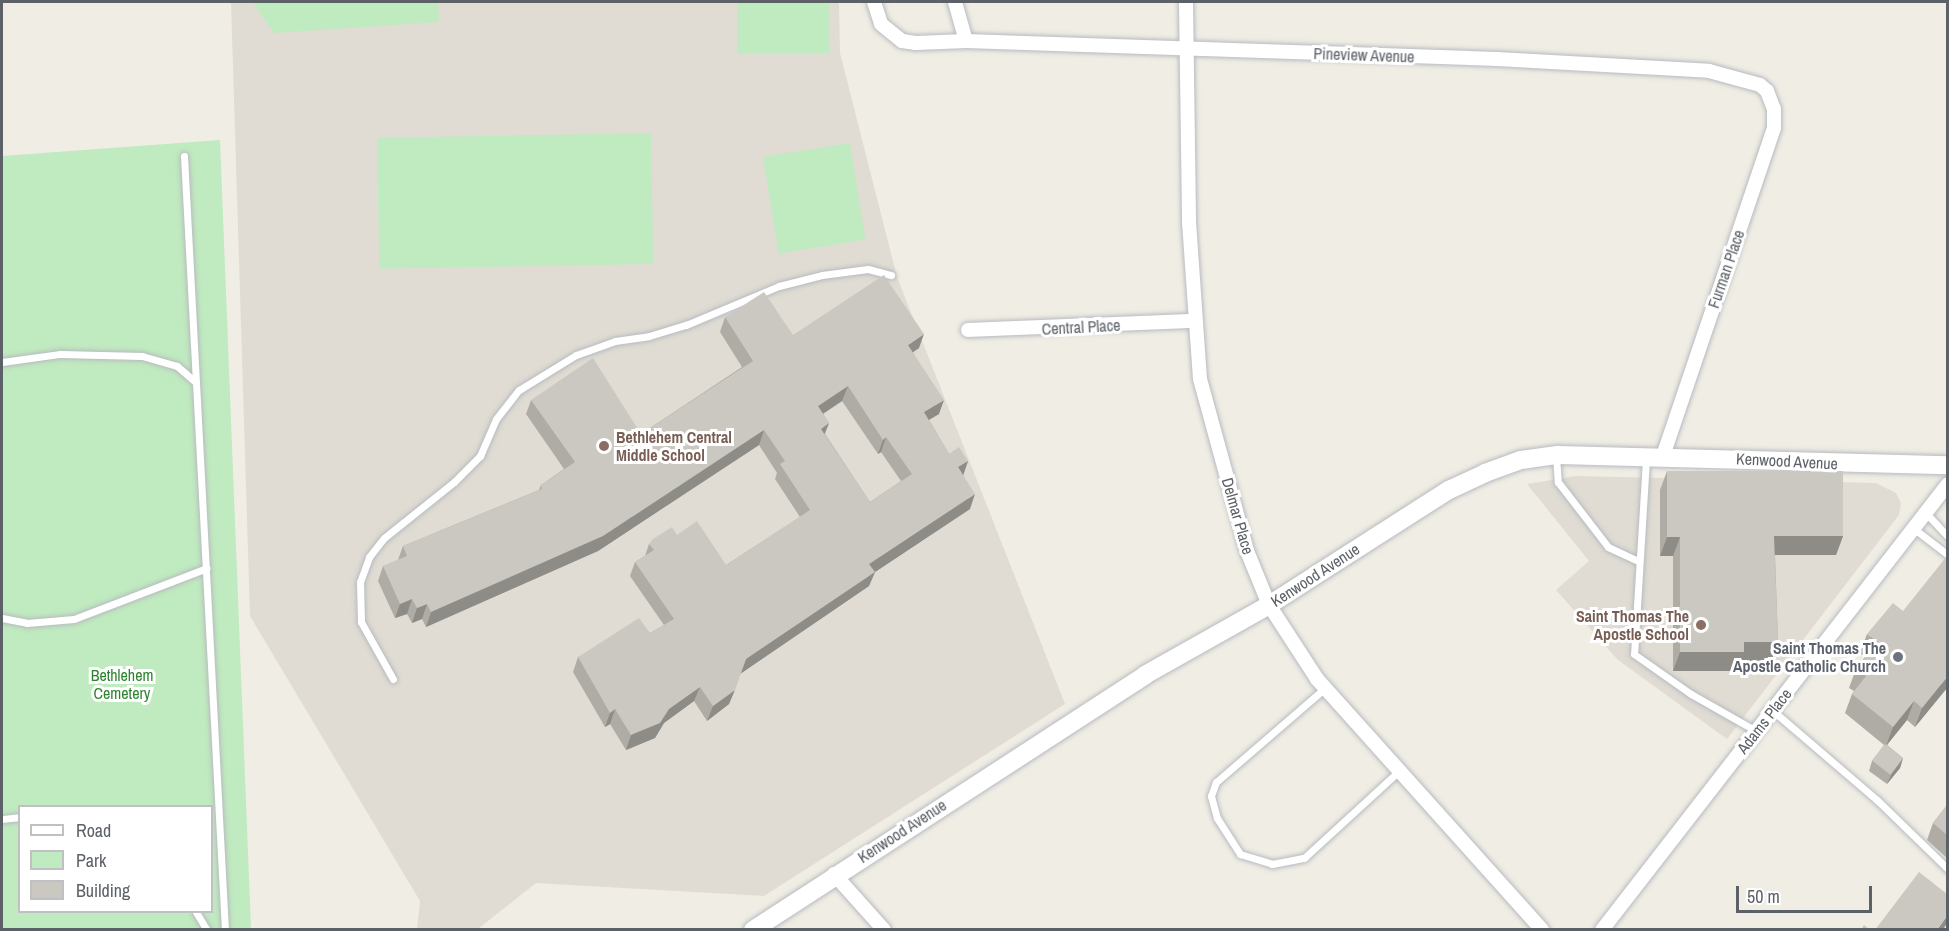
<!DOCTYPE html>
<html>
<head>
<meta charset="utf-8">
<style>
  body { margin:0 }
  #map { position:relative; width:1949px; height:931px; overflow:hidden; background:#f0ede4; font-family:"Archivo Narrow",sans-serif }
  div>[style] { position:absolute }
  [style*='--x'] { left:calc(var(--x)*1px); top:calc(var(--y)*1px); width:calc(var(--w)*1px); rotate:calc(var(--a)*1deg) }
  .education>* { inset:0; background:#e0dcd3 }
  .green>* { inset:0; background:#c0eabf; transform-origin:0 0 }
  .roads { filter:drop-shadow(0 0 2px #b7bbc0) drop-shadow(0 0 2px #b7bbc0) }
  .service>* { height:7px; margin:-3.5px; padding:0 3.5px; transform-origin:3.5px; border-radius:3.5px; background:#fff }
  .minor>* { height:14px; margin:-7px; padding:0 7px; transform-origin:7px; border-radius:7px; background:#fff }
  .tertiary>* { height:18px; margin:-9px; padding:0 9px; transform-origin:9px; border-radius:9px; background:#fff }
  .wall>* { inset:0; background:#afaca6 }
  .shaded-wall>* { inset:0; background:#8e8c87 }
  .building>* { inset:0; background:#cbc8c1; transform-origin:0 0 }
  .dots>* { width:16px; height:16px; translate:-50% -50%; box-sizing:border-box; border:3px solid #fff; border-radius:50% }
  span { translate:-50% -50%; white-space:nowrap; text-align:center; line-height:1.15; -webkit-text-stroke:6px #fff; paint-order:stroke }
  .street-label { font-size:16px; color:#5c6167 }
  .education-label { font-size:16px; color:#785e54; font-weight:700 }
  .left { translate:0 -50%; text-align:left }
  .right { translate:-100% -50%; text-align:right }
  .worship-label { font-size:16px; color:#5b616d; font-weight:700 }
  .park-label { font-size:16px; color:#2c852e }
  .frame { position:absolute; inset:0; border:3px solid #5c6167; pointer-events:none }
  .legend { position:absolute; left:18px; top:805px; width:195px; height:108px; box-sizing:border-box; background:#fff; border:2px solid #bec0c2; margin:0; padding:8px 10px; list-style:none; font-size:18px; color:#5c6167 }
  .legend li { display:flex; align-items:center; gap:12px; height:30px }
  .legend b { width:30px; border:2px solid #bec0c2 }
  .scale { position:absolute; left:1736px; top:886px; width:136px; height:27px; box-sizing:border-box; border:3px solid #5c6167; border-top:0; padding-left:8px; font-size:18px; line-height:21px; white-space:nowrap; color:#5c6167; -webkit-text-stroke:4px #fff; paint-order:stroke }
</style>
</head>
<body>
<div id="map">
  <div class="education">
    <i style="clip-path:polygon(231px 2px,839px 2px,840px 53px,897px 277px,1065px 704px,764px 896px,536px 883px,478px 929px,417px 929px,420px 901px,250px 616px)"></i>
    <i style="clip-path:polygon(1576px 476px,1876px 483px,1896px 493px,1901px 503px,1899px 515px,1727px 739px,1618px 660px,1556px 590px,1589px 561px,1527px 484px)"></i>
  </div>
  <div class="green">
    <i style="clip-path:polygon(252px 2px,438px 2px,439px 22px,274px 33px)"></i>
    <i style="left:737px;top:2px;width:92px;height:51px"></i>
    <i style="left:651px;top:133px;width:131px;height:274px;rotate:89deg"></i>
    <i style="clip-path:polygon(evenodd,220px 140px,251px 929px,2px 930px,2px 156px,220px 140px,20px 806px,212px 806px,212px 912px,20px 912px,20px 806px)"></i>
    <i style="left:850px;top:143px;width:98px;height:88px;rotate:81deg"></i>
  </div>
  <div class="roads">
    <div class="service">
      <i style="--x:184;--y:156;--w:775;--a:86.97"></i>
      <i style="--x:2;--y:362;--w:59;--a:-7.9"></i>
      <i style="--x:60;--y:354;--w:82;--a:1.4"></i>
      <i style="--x:142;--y:356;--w:36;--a:16"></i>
      <i style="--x:177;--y:366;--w:23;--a:41"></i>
      <i style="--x:1556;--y:456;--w:26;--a:86"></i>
      <i style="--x:1558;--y:482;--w:82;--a:52.4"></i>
      <i style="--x:1608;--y:547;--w:33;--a:25"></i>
      <i style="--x:1646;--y:459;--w:195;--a:93.5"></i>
      <i style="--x:1634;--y:654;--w:70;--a:35.1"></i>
      <i style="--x:1691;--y:694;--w:75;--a:29.6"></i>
      <i style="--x:1925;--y:512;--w:34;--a:47"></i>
      <i style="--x:1913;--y:528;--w:44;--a:37.6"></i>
      <i style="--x:2;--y:618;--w:25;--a:11"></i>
      <i style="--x:27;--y:623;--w:47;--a:-4.9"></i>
      <i style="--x:74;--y:619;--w:142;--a:-21"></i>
      <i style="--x:393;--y:679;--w:65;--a:-119.3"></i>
      <i style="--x:361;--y:622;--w:40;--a:-91.4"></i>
      <i style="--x:360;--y:582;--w:27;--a:-70"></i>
      <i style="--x:369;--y:557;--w:24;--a:-52"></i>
      <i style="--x:384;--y:538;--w:90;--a:-38.7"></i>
      <i style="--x:454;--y:482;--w:37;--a:-45"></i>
      <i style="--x:480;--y:456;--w:40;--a:-66.6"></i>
      <i style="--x:496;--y:419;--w:37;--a:-52"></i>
      <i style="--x:519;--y:390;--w:67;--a:-31.6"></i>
      <i style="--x:576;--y:355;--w:41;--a:-19.7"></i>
      <i style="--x:615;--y:341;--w:34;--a:-8"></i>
      <i style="--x:649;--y:336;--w:39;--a:-17"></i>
      <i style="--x:686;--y:325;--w:101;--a:-22.8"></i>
      <i style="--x:779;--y:286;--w:44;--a:-14.3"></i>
      <i style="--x:822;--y:275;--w:46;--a:-7.4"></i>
      <i style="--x:868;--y:269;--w:24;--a:15"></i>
      <i style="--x:1325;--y:688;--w:144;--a:139.2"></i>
      <i style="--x:1216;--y:782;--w:15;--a:110"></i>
      <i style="--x:1211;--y:796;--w:23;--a:75"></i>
      <i style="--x:1217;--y:818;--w:43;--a:57.4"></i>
      <i style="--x:1240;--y:854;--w:34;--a:17"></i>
      <i style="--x:1272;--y:864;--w:33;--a:-11"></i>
      <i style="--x:1304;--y:858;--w:130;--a:-42.5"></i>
      <i style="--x:1772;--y:710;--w:138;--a:40.6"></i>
      <i style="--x:1877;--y:800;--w:99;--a:44.2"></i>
      <i style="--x:2;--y:819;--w:18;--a:-6"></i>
      <i style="--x:196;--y:912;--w:21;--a:59"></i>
    </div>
    <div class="minor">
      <i style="--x:874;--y:2;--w:23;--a:72"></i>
      <i style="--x:881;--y:24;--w:27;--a:39"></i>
      <i style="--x:902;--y:41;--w:14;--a:8"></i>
      <i style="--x:916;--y:43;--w:50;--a:-2.3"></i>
      <i style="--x:966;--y:41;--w:41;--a:-105.8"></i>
      <i style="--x:1186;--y:2;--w:220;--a:89.2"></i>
      <i style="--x:1189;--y:222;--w:157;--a:86"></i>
      <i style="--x:1200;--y:379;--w:178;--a:74.7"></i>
      <i style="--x:1247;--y:551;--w:58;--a:67.8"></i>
      <i style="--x:1269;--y:605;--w:88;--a:57"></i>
      <i style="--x:1317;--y:679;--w:337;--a:48.1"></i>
      <i style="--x:966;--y:41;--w:531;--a:1.94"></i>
      <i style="--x:1497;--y:59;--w:212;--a:3.2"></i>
      <i style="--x:1709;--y:71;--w:53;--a:15.4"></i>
      <i style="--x:1760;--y:85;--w:9;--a:41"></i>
      <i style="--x:1767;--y:91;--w:19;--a:69"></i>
      <i style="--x:1774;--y:109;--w:19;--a:90"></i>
      <i style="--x:1774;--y:128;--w:345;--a:108.7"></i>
      <i style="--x:968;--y:330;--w:227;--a:-2.3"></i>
      <i style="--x:834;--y:874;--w:75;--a:48.2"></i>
      <i style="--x:1602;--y:930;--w:564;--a:-52.2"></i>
    </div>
    <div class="tertiary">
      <i style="--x:753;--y:930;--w:468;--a:-33"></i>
      <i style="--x:1145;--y:675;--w:142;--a:-29.4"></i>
      <i style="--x:1269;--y:605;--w:214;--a:-32.6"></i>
      <i style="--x:1449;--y:490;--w:40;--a:-25"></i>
      <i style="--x:1485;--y:473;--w:38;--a:-20"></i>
      <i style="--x:1521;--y:460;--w:37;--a:-8"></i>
      <i style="--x:1558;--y:455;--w:390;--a:1.5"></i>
    </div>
  </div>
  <div class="wall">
    <i style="clip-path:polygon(evenodd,725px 317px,793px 335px,919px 348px,913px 352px,939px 414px,929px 420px,949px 454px,968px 461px,963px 475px,970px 509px,875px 572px,869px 586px,740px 674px,729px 704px,707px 721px,694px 701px,664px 723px,655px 738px,626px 750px,610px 724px,605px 727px,573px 672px,578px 657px,650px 633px,664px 625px,630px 576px,635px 562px,645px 556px,649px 544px,677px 535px,726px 565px,800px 517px,775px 479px,777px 473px,759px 445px,598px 551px,426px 627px,422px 619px,412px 623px,407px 614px,395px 618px,378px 581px,383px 566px,398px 560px,403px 546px,539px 490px,541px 485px,564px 469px,526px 414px,531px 400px,641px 434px,742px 367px,720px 332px,725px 317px,842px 401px,878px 454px,881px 452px,901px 481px,870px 502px,825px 434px,829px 423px,823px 414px,842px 401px)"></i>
    <i style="clip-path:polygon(1667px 471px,1843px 536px,1836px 555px,1775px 555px,1778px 642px,1771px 661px,1740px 661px,1737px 671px,1673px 671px,1673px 556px,1660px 556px,1660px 490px)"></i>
    <i style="clip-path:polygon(1867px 634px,1947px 688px,1915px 727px,1907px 720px,1887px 745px,1903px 758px,1900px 768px,1887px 784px,1869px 771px,1872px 761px,1884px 745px,1845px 713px,1852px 694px,1854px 691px,1849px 688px,1856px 669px,1865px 657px,1860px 653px)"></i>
    <i style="clip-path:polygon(1947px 805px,1947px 858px,1927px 840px,1933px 823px)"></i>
  </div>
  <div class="shaded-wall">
    <i style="clip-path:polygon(924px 334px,919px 348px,903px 359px,908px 345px)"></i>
    <i style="clip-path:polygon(848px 386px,842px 401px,812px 421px,818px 406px)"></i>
    <i style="clip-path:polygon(944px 400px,939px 414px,918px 426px,924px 412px)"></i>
    <i style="clip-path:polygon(829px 423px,823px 437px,821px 429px)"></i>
    <i style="clip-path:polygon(764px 430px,759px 445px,598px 551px,426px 627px,431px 612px)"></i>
    <i style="clip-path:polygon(886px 437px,881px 452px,878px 454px,883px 440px)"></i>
    <i style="clip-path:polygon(968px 461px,963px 476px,958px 467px)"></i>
    <i style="clip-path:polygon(975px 494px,970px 509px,875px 572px,869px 586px,740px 674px,746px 659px,869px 564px)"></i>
    <i style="clip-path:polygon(1774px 536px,1843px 536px,1836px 555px,1767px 555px)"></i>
    <i style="clip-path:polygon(1667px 537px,1680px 537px,1673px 556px,1660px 556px)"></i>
    <i style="clip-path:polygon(412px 599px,407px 614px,395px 618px,400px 604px)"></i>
    <i style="clip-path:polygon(427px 604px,422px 619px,412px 623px,417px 608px)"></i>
    <i style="clip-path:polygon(1744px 642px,1778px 642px,1771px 661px,1740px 661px,1737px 671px,1673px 671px,1680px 652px)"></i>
    <i style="clip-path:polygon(1947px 677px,1947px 688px,1915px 727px,1922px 708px)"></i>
    <i style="clip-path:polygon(700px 687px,694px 701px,664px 723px,655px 738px,626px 750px,631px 735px)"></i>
    <i style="clip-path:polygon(735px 690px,729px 704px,707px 721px,713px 706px)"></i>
    <i style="clip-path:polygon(1914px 701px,1907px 720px,1886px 746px,1893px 727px)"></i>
    <i style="clip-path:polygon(615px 709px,610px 724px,605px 727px,610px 713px)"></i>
    <i style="clip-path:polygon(1903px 758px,1900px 768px,1887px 784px,1891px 775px)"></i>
    <i style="clip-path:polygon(1947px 916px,1947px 923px,1943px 930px,1937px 930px)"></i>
  </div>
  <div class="building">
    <i style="clip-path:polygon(evenodd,884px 275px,924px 334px,908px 345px,944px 400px,924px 412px,949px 454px,959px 447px,968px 461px,958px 467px,975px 494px,869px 564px,875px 572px,746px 659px,735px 690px,713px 706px,700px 687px,669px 709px,660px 723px,631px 735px,615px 709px,610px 713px,578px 657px,639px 618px,650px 633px,674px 619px,635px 562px,654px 550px,649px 544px,653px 539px,672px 527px,677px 535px,697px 521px,726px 565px,810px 510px,780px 464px,785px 461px,764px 430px,603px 536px,431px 612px,427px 604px,417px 608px,412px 599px,400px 604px,383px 566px,407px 556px,403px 546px,542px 489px,541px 485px,575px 462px,531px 400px,593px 358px,641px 434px,753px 361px,725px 317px,764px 292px,793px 335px,884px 275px,848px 386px,883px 440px,886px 437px,912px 474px,870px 502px,821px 429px,829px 423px,818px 406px,848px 386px)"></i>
    <i style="clip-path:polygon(1667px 471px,1843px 471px,1843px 536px,1774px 536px,1778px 642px,1744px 642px,1744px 652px,1680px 652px,1680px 537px,1667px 537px)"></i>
    <i style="clip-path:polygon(1947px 556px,1947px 677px,1922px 708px,1914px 701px,1893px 727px,1852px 694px,1866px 676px,1856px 669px,1878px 642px,1867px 634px,1893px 603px,1903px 611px)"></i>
    <i style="left:1885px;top:744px;width:23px;height:21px;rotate:38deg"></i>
    <i style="clip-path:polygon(1947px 805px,1947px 835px,1933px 823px)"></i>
    <i style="clip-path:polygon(1919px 872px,1947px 894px,1947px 916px,1937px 930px,1875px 930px)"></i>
    <i style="clip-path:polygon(1864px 925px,1870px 930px,1861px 930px)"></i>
  </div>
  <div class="dots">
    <i style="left:604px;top:446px;background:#8d6e63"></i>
    <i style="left:1701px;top:625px;background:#8d6e63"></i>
    <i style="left:1898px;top:657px;background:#6b7280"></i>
  </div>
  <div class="street-label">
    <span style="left:1364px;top:55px;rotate:2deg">Pineview Avenue</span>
    <span style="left:1726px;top:269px;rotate:-71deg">Furman Place</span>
    <span style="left:1081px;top:327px;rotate:-3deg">Central Place</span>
    <span style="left:1787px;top:461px;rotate:3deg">Kenwood Avenue</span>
    <span style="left:1238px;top:516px;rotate:74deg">Delmar Place</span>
    <span style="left:1315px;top:575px;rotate:-33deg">Kenwood Avenue</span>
    <span style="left:1764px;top:721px;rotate:-52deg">Adams Place</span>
    <span style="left:902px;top:831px;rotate:-33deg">Kenwood Avenue</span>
  </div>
  <div class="education-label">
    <span class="left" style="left:616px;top:446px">Bethlehem Central<br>Middle School</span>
    <span class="right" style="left:1689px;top:625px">Saint Thomas The<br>Apostle School</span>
  </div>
  <div class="worship-label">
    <span class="right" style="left:1886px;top:657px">Saint Thomas The<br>Apostle Catholic Church</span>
  </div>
  <div class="park-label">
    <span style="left:122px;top:684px">Bethlehem<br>Cemetery</span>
  </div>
  <div class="frame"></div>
  <ul class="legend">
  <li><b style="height:8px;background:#fff"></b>Road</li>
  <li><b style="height:16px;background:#c0eabf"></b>Park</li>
  <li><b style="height:16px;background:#cbc8c1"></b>Building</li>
  </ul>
  <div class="scale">50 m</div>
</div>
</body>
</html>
